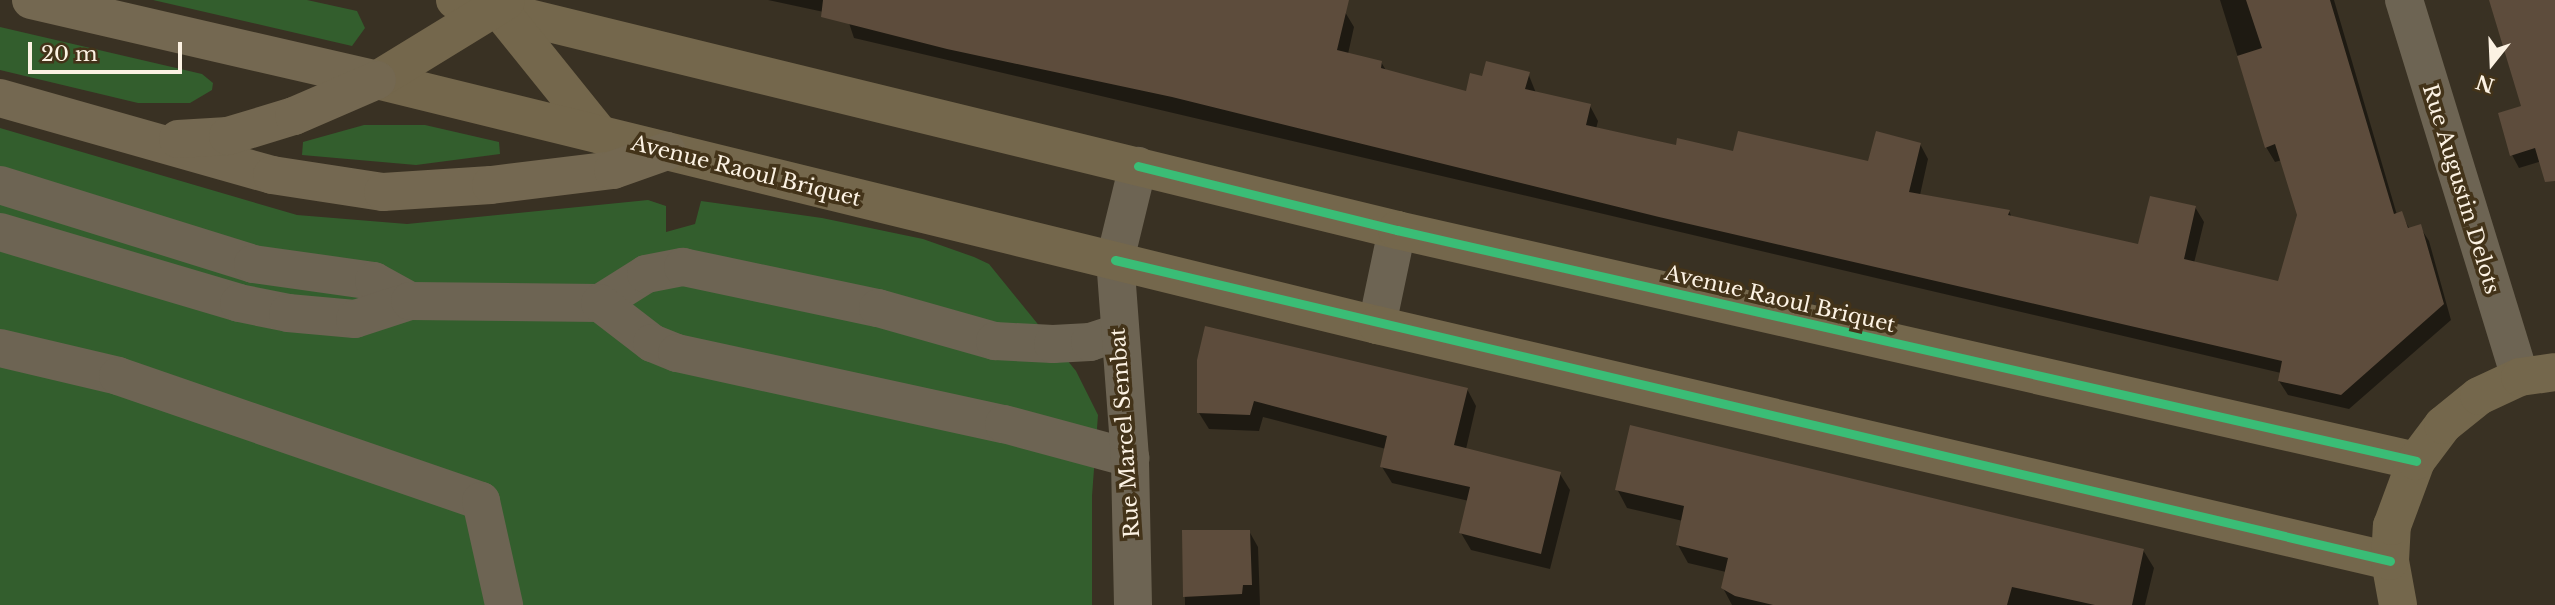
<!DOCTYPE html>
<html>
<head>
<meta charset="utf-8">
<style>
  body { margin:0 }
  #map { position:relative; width:2555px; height:605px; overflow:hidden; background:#393123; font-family:"Libre Baskerville",serif }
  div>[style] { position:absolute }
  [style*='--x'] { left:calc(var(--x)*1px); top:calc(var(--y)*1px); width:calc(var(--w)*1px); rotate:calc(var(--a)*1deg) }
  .green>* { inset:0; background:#335e2d }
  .shadow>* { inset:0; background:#0007 }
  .building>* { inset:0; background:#5d4c3c }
  .minor>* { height:38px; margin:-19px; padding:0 19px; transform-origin:19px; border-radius:19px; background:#6d6453 }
  .major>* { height:38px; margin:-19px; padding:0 19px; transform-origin:19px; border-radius:19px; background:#74674c }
  .highway>* { height:38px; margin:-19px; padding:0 19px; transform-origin:19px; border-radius:19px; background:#746851 }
  .cycleway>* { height:9px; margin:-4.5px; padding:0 4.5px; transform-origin:4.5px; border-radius:4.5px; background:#3abd76 }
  span { translate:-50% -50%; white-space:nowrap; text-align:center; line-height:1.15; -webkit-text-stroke:7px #433319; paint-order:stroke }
  .street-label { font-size:21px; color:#fcf2e3 }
  .north { position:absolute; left:2457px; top:28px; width:70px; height:70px; -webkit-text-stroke:5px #433319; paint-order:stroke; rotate:198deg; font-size:19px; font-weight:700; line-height:28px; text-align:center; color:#fcf2e3 }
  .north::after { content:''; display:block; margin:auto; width:24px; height:32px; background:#fcf2e3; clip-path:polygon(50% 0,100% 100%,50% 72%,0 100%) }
  .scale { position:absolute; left:28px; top:42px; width:154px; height:32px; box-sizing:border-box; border:4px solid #fcf2e3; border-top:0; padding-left:9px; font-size:21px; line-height:24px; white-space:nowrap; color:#fcf2e3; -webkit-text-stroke:5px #433319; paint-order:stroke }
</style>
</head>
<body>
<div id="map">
  <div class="green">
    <i style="clip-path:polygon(153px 0,307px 0,357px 11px,365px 28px,352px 46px)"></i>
    <i style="clip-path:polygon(0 27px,202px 74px,213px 83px,212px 90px,190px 103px,138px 103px,0 70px)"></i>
    <i style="clip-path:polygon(364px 125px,425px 125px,499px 142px,500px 154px,416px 165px,302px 155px,303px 142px)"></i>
    <i style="clip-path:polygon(0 128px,297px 215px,407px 224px,648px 200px,666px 206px,666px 232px,695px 224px,701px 201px,822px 218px,923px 239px,974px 257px,989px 264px,1076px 371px,1098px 415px,1092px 496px,1092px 605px,0 605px)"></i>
  </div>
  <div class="shadow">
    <i style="clip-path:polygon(768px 0,1292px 0,1345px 12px,1354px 27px,1348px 54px,1381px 62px,1387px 72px,1467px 93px,1483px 78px,1528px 73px,1536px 93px,1590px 106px,1598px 121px,1596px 129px,1678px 147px,1870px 163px,1920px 144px,1928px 159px,1920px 195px,2009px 211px,2012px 218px,2139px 246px,2195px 207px,2204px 222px,2194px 263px,2280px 283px,2299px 215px,2282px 160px,2275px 162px,2266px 147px,2220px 0,2334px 0,2397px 215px,2401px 213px,2410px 230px,2420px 227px,2429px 241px,2451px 320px,2349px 409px,2288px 395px,2279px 381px,2281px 373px,854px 38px,847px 17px)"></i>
    <i style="clip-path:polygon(2491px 0,2555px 0,2555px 157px,2519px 168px,2512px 155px,2524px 107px)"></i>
    <i style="clip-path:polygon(1199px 361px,1467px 389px,1476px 406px,1466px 449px,1560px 474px,1570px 490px,1550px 569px,1471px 550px,1461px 533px,1469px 501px,1392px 483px,1382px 467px,1386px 449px,1263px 417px,1259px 431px,1209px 429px,1199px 413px)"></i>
    <i style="clip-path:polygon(1617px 489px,2143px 550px,2154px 568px,2145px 605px,1732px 605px,1723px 588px,1726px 572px,1688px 563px,1678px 545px,1683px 521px,1627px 508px)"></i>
    <i style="clip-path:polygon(1249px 531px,1258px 547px,1260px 605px,1185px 605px,1184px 532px)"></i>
  </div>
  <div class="building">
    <i style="clip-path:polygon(823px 0,1349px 0,1337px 50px,1382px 61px,1381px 68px,1466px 91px,1470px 73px,1482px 76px,1486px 61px,1530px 72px,1525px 89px,1591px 104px,1586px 125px,1676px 145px,1677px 138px,1733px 151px,1738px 131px,1868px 161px,1876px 131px,1921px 143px,1909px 192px,2010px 210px,2008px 215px,2138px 244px,2150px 196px,2196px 206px,2184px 259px,2278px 281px,2297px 215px,2275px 144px,2265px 148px,2237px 56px,2262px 48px,2246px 0,2330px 0,2394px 214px,2402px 211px,2408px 228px,2421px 224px,2444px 304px,2341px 395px,2278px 381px,2282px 361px,1659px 217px,1172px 97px,947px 49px,821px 17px)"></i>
    <i style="clip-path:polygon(2489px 0,2555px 0,2555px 181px,2545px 182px,2535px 148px,2510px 156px,2498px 113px,2521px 106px)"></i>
    <i style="clip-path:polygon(1205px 326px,1468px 388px,1454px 445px,1561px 472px,1541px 554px,1459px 533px,1470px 487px,1380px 467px,1387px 436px,1254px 401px,1250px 415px,1197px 413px,1197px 360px)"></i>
    <i style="clip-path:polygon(1630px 425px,2144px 549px,2132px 605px,2095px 605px,2012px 587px,2007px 605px,1773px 605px,1735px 596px,1721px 588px,1728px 558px,1676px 545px,1684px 506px,1615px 490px)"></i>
    <i style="clip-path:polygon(1182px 530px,1250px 530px,1252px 585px,1243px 585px,1242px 594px,1183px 597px)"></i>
  </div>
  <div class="minor">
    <i style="--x:2404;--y:0;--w:394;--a:72.9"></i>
    <i style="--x:0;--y:185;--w:265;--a:17.3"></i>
    <i style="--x:253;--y:264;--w:122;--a:8"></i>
    <i style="--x:374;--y:281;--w:41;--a:29.1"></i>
    <i style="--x:0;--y:232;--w:249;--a:16.5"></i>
    <i style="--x:239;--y:303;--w:50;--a:11.5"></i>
    <i style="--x:288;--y:313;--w:67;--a:5.1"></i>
    <i style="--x:355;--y:319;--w:58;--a:-18.1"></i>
    <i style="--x:410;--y:301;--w:190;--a:0.6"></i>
    <i style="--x:600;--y:303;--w:54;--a:-32.2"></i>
    <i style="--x:646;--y:274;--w:38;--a:-11"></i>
    <i style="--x:683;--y:267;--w:199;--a:11.9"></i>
    <i style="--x:878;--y:308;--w:122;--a:15.8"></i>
    <i style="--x:995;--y:341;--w:58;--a:3"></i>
    <i style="--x:1053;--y:344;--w:37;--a:-3"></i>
    <i style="--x:1090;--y:342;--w:29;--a:-18"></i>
    <i style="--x:600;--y:303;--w:66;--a:37.6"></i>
    <i style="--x:652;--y:343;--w:27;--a:22"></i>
    <i style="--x:677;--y:353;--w:335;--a:12.3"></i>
    <i style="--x:1004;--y:424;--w:131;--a:15.1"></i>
    <i style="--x:1377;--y:325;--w:97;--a:-78.1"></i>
    <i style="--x:0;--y:348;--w:121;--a:13.3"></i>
    <i style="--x:118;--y:376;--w:384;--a:19"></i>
    <i style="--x:481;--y:501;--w:107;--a:77.5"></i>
    <i style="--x:1133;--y:605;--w:147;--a:-91.2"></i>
    <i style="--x:1130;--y:458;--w:199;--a:-94.3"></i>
    <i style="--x:1115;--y:260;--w:97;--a:-76.3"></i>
  </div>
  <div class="major">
    <i style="--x:455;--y:0;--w:970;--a:13.72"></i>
    <i style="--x:1397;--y:230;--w:1045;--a:12.77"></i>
    <i style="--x:494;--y:3;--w:169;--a:51.2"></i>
    <i style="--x:377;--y:80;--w:1030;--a:13.77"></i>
    <i style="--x:1377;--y:325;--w:1040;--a:13.11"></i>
    <i style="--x:377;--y:80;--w:151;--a:-31.5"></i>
    <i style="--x:2398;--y:605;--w:45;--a:-100.3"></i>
    <i style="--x:2390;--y:561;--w:35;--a:-87"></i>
    <i style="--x:2392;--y:526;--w:69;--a:-69.7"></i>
    <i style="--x:2416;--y:461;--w:45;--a:-53.1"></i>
    <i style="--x:2443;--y:425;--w:46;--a:-38.9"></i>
    <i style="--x:2479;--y:396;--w:45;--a:-24.9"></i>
    <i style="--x:2520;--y:377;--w:35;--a:-8"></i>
  </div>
  <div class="highway">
    <i style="--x:31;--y:0;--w:355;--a:13"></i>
    <i style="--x:0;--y:98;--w:283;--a:15.8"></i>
    <i style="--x:272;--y:175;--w:112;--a:8.7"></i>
    <i style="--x:383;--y:192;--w:108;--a:-3.7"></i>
    <i style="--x:491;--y:185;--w:123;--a:-7"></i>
    <i style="--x:613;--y:170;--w:57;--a:-19.4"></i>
    <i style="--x:178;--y:139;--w:50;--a:-3.4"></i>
    <i style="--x:228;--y:136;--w:69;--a:-16.9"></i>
    <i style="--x:294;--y:116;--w:90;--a:-23.4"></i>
  </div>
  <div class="cycleway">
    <i style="--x:1138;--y:166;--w:267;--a:13.9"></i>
    <i style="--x:1397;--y:230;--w:1045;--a:12.77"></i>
    <i style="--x:1115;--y:260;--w:1310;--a:13.28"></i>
  </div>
  <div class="street-label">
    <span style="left:746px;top:171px;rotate:14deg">Avenue Raoul Briquet</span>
    <span style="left:2461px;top:189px;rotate:73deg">Rue Augustin Delots</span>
    <span style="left:1780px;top:299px;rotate:13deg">Avenue Raoul Briquet</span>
    <span style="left:1125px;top:433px;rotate:-94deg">Rue Marcel Sembat</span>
  </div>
  <div class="north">N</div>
  <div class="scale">20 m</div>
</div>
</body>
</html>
